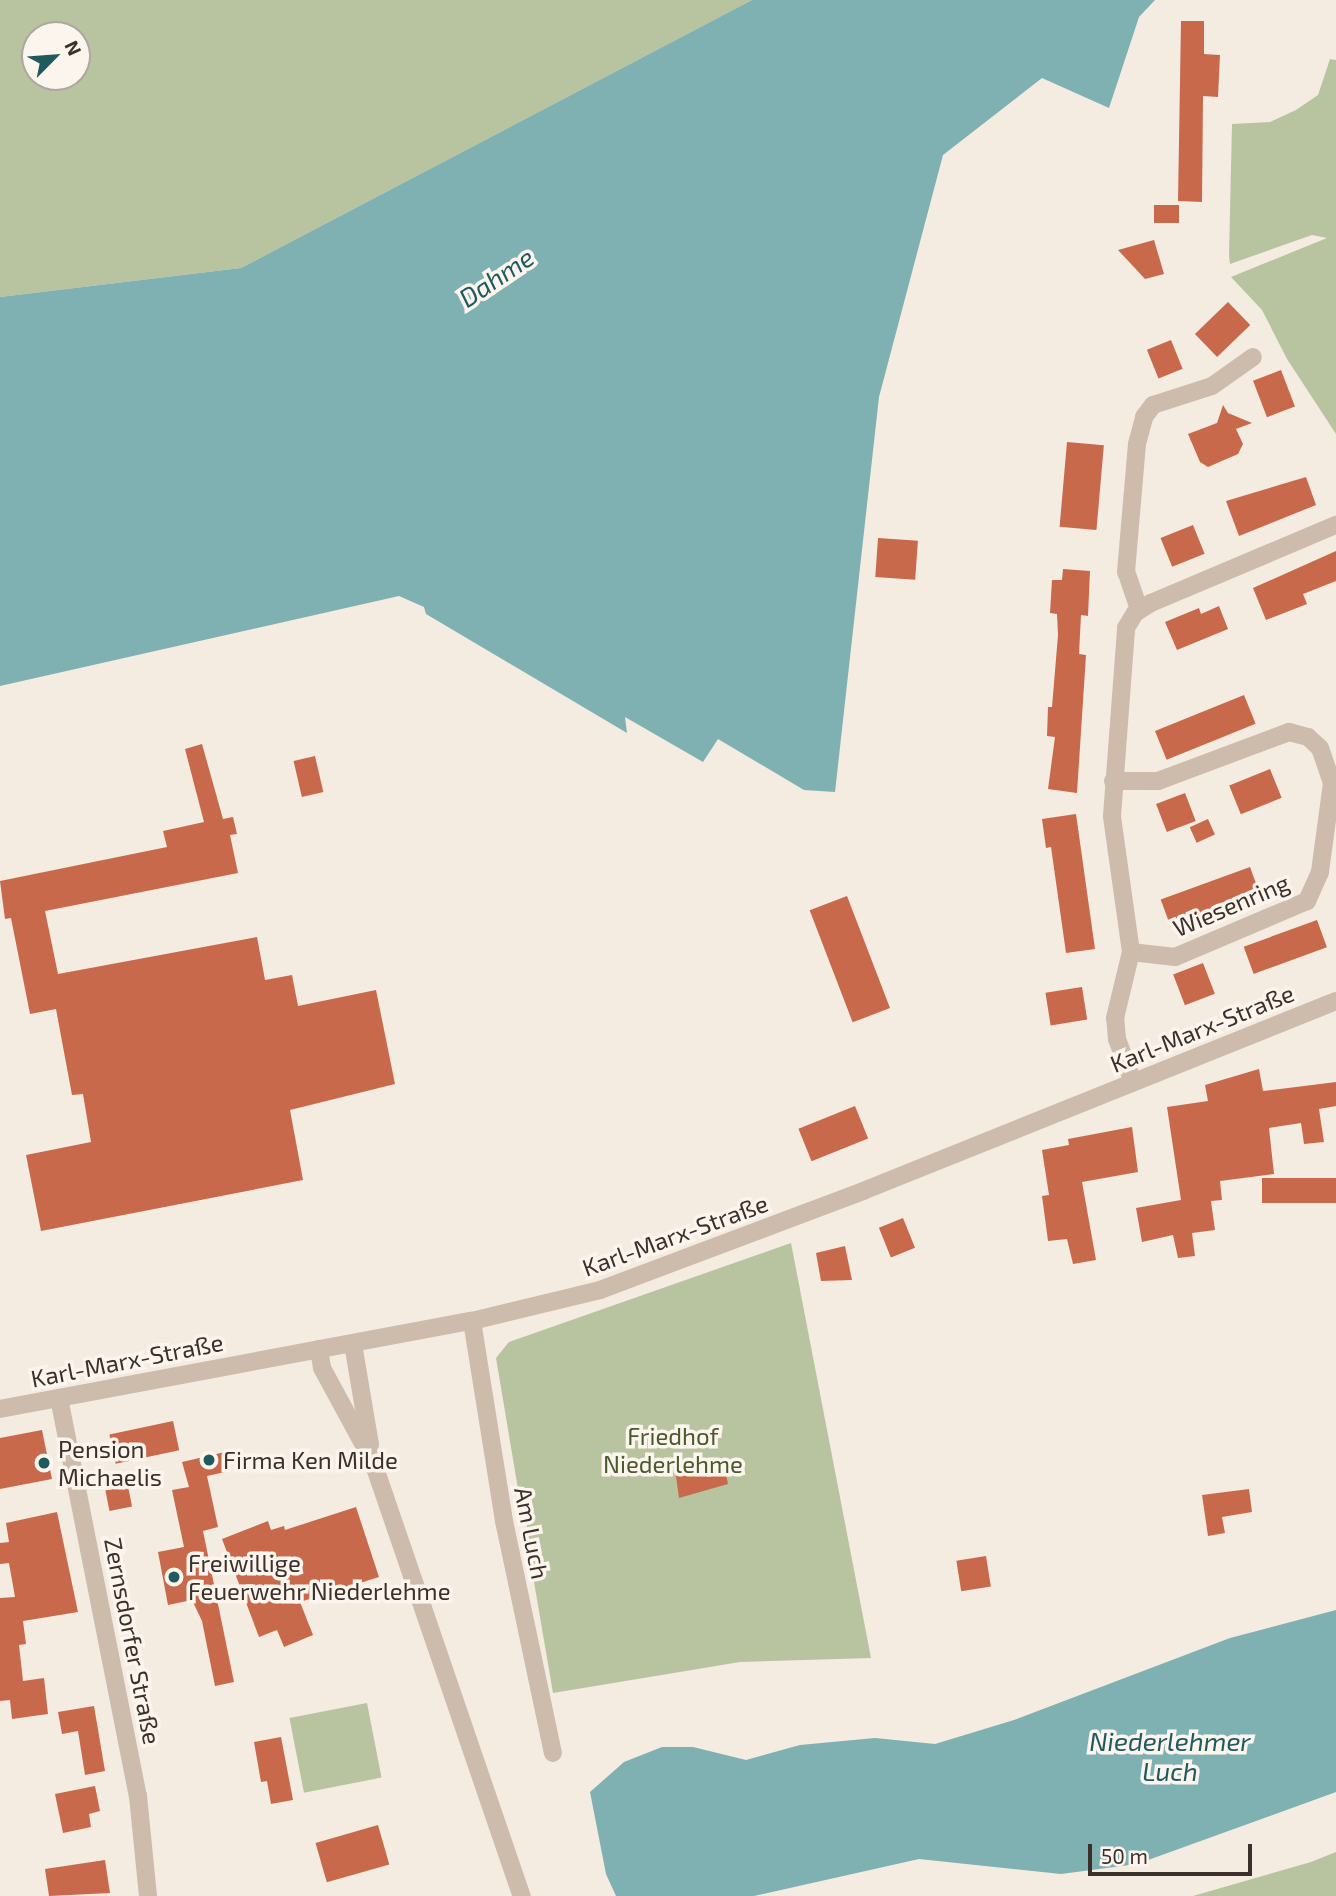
<!DOCTYPE html>
<html>
<head>
<meta charset="utf-8">
<style>
  body { margin:0 }
  #map { position:relative; width:1336px; height:1896px; overflow:hidden; background:#f4ebe1; font-family:"Exo 2",sans-serif }
  div>[style] { position:absolute }
  [style*='--x'] { left:calc(var(--x)*1px); top:calc(var(--y)*1px); width:calc(var(--w)*1px); rotate:calc(var(--a)*1deg) }
  .green>* { inset:0; background:#b8c4a0; transform-origin:0 0 }
  .water>* { inset:0; background:#7fb0b2 }
  .building>* { inset:0; background:#c8694b; transform-origin:0 0 }
  .minor>* { height:18px; margin:-9px; padding:0 9px; transform-origin:9px; border-radius:9px; background:#cdbbac }
  .dots>* { width:19px; height:19px; translate:-50% -50%; box-sizing:border-box; border:4px solid #fbf5ee; border-radius:50% }
  span { translate:-50% -50%; white-space:nowrap; text-align:center; line-height:1.15; -webkit-text-stroke:7px #fbf5ee; paint-order:stroke }
  .street-label { font-size:24px; color:#3b302b }
  .park-label { font-size:24px; color:#4a5a2e }
  .poi-label { font-size:24px; color:#3b302b }
  .left { translate:0 -50%; text-align:left }
  .water-label { font-size:26px; color:#1f5a5e; font-style:italic }
  .north { position:absolute; left:21px; top:21px; width:70px; height:70px; box-sizing:border-box; background:#fbf5ee; border:2px solid #aea6a0; border-radius:50%; rotate:65deg; font-size:19px; font-weight:700; line-height:28px; text-align:center; color:#3b302b }
  .north::after { content:''; display:block; margin:auto; width:24px; height:32px; background:#1f5a5e; clip-path:polygon(50% 0,100% 100%,50% 72%,0 100%) }
  .scale { position:absolute; left:1088px; top:1844px; width:164px; height:32px; box-sizing:border-box; border:4px solid #3b302b; border-top:0; padding-left:9px; font-size:21px; line-height:24px; white-space:nowrap; color:#3b302b; -webkit-text-stroke:5px #fbf5ee; paint-order:stroke }
</style>
</head>
<body>
<div id="map">
  <div class="green">
    <i style="clip-path:polygon(evenodd,0 0,752px 0,241px 268px,0 297px,0 0,35px 35px,77px 35px,77px 77px,35px 77px,35px 35px)"></i>
    <i style="clip-path:polygon(1330px 59px,1336px 60px,1336px 434px,1287px 359px,1262px 310px,1231px 277px,1327px 238px,1312px 235px,1230px 264px,1229px 256px,1232px 124px,1270px 122px,1296px 110px,1318px 95px)"></i>
    <i style="clip-path:polygon(791px 1243px,871px 1658px,740px 1662px,553px 1693px,528px 1547px,526px 1505px,518px 1489px,496px 1358px,509px 1342px)"></i>
    <i style="left:367px;top:1703px;width:76px;height:79px;rotate:79deg"></i>
    <i style="clip-path:polygon(1336px 1852px,1336px 1896px,1193px 1896px,1311px 1862px)"></i>
  </div>
  <div class="water">
    <i style="clip-path:polygon(752px 0,1155px 0,1139px 17px,1109px 108px,1042px 78px,943px 155px,879px 397px,835px 792px,804px 790px,718px 739px,703px 762px,625px 717px,627px 733px,426px 614px,424px 607px,399px 596px,0 686px,0 297px,241px 268px)"></i>
    <i style="clip-path:polygon(1336px 1610px,1336px 1792px,1137px 1864px,1061px 1874px,919px 1859px,754px 1896px,616px 1896px,606px 1874px,590px 1792px,624px 1762px,662px 1747px,693px 1747px,746px 1760px,800px 1745px,875px 1738px,935px 1744px,1014px 1720px,1230px 1638px)"></i>
  </div>
  <div class="building">
    <i style="clip-path:polygon(1181px 21px,1204px 21px,1204px 54px,1220px 55px,1218px 97px,1203px 96px,1202px 202px,1178px 201px)"></i>
    <i style="left:1154px;top:205px;width:25px;height:18px"></i>
    <i style="clip-path:polygon(1154px 240px,1164px 274px,1145px 279px,1118px 250px)"></i>
    <i style="left:1228px;top:302px;width:32px;height:46px;rotate:46deg"></i>
    <i style="left:1171px;top:340px;width:31px;height:26px;rotate:68deg"></i>
    <i style="left:1281px;top:370px;width:39px;height:30px;rotate:69deg"></i>
    <i style="clip-path:polygon(1223px 405px,1228px 413px,1252px 423px,1236px 429px,1243px 444px,1238px 454px,1208px 467px,1200px 462px,1188px 434px,1217px 423px)"></i>
    <i style="left:1067px;top:442px;width:37px;height:85px;rotate:5deg"></i>
    <i style="clip-path:polygon(1306px 477px,1316px 505px,1239px 536px,1226px 501px)"></i>
    <i style="left:1193px;top:525px;width:31px;height:35px;rotate:68deg"></i>
    <i style="left:878px;top:538px;width:40px;height:39px;rotate:4deg"></i>
    <i style="clip-path:polygon(1336px 551px,1336px 581px,1303px 594px,1307px 604px,1266px 620px,1253px 588px)"></i>
    <i style="clip-path:polygon(1063px 569px,1090px 571px,1088px 616px,1081px 615px,1079px 654px,1086px 655px,1077px 793px,1048px 789px,1055px 737px,1047px 736px,1048px 707px,1052px 707px,1058px 635px,1057px 614px,1050px 613px,1052px 580px,1062px 580px)"></i>
    <i style="clip-path:polygon(1219px 606px,1228px 629px,1177px 650px,1165px 622px,1199px 608px,1201px 614px)"></i>
    <i style="left:1244px;top:695px;width:31px;height:96px;rotate:68deg"></i>
    <i style="clip-path:polygon(202px 744px,223px 819px,233px 817px,237px 834px,230px 835px,238px 873px,45px 911px,58px 974px,257px 937px,265px 980px,292px 975px,298px 1006px,376px 990px,395px 1084px,290px 1110px,303px 1180px,41px 1231px,26px 1155px,91px 1142px,83px 1094px,72px 1095px,56px 1009px,30px 1014px,11px 918px,5px 919px,0 881px,167px 847px,163px 831px,204px 822px,185px 749px)"></i>
    <i style="left:315px;top:756px;width:37px;height:22px;rotate:77deg"></i>
    <i style="left:1270px;top:769px;width:31px;height:44px;rotate:68deg"></i>
    <i style="left:1185px;top:793px;width:30px;height:31px;rotate:69deg"></i>
    <i style="clip-path:polygon(1076px 814px,1095px 949px,1066px 953px,1051px 847px,1046px 848px,1042px 819px)"></i>
    <i style="left:1208px;top:819px;width:17px;height:20px;rotate:66deg"></i>
    <i style="left:1250px;top:867px;width:29px;height:95px;rotate:70deg"></i>
    <i style="left:847px;top:896px;width:120px;height:40px;rotate:69deg"></i>
    <i style="left:1317px;top:920px;width:29px;height:78px;rotate:70deg"></i>
    <i style="left:1203px;top:963px;width:33px;height:32px;rotate:69deg"></i>
    <i style="left:1082px;top:987px;width:33px;height:37px;rotate:81deg"></i>
    <i style="clip-path:polygon(1259px 1069px,1263px 1091px,1336px 1082px,1336px 1106px,1319px 1109px,1324px 1142px,1304px 1144px,1301px 1123px,1269px 1128px,1274px 1174px,1220px 1181px,1222px 1200px,1211px 1201px,1215px 1230px,1192px 1233px,1195px 1256px,1178px 1258px,1173px 1235px,1142px 1242px,1136px 1208px,1181px 1200px,1167px 1107px,1208px 1101px,1205px 1085px)"></i>
    <i style="left:855px;top:1106px;width:35px;height:61px;rotate:68deg"></i>
    <i style="clip-path:polygon(1132px 1127px,1138px 1172px,1082px 1182px,1096px 1260px,1073px 1264px,1067px 1239px,1048px 1241px,1042px 1196px,1049px 1195px,1042px 1150px,1069px 1145px,1068px 1139px)"></i>
    <i style="left:1336px;top:1178px;width:25px;height:74px;rotate:90deg"></i>
    <i style="left:903px;top:1218px;width:32px;height:26px;rotate:68deg"></i>
    <i style="clip-path:polygon(845px 1246px,852px 1280px,821px 1281px,816px 1253px)"></i>
    <i style="left:173px;top:1421px;width:30px;height:65px;rotate:78deg"></i>
    <i style="clip-path:polygon(42px 1430px,52px 1479px,0 1489px,0 1438px)"></i>
    <i style="clip-path:polygon(225px 1452px,230px 1471px,207px 1476px,218px 1527px,203px 1531px,234px 1682px,215px 1686px,202px 1621px,192px 1600px,168px 1605px,158px 1552px,184px 1547px,172px 1490px,189px 1487px,182px 1462px)"></i>
    <i style="clip-path:polygon(695px 1459px,696px 1465px,723px 1460px,728px 1484px,679px 1498px,674px 1462px)"></i>
    <i style="left:128px;top:1486px;width:21px;height:23px;rotate:79deg"></i>
    <i style="clip-path:polygon(1249px 1489px,1252px 1512px,1222px 1517px,1225px 1533px,1208px 1536px,1202px 1495px)"></i>
    <i style="clip-path:polygon(356px 1507px,379px 1577px,300px 1602px,313px 1635px,284px 1647px,277px 1630px,259px 1637px,222px 1539px,268px 1521px,271px 1530px,284px 1526px,285px 1530px)"></i>
    <i style="clip-path:polygon(57px 1512px,78px 1612px,23px 1621px,26px 1644px,19px 1645px,23px 1681px,44px 1678px,48px 1714px,12px 1719px,10px 1700px,0 1701px,0 1598px,15px 1597px,9px 1563px,0 1564px,0 1543px,9px 1542px,6px 1523px)"></i>
    <i style="left:986px;top:1556px;width:31px;height:30px;rotate:81deg"></i>
    <i style="clip-path:polygon(94px 1706px,105px 1771px,85px 1775px,78px 1731px,62px 1734px,58px 1712px)"></i>
    <i style="clip-path:polygon(281px 1737px,293px 1800px,271px 1804px,267px 1781px,261px 1782px,254px 1742px)"></i>
    <i style="clip-path:polygon(95px 1786px,100px 1811px,89px 1814px,91px 1827px,63px 1833px,55px 1794px)"></i>
    <i style="left:378px;top:1825px;width:41px;height:65px;rotate:74deg"></i>
    <i style="clip-path:polygon(105px 1860px,110px 1893px,49px 1896px,45px 1869px)"></i>
  </div>
  <div class="minor">
    <i style="--x:1139;--y:609;--w:39;--a:-109"></i>
    <i style="--x:1126;--y:572;--w:128;--a:-85.1"></i>
    <i style="--x:1137;--y:444;--w:28;--a:-75"></i>
    <i style="--x:1144;--y:417;--w:15;--a:-53"></i>
    <i style="--x:1153;--y:405;--w:62;--a:-17.9"></i>
    <i style="--x:1212;--y:386;--w:50;--a:-35.3"></i>
    <i style="--x:1113;--y:781;--w:45;--a:0"></i>
    <i style="--x:1158;--y:781;--w:140;--a:-20.5"></i>
    <i style="--x:1289;--y:732;--w:20;--a:15"></i>
    <i style="--x:1308;--y:737;--w:16;--a:43"></i>
    <i style="--x:1320;--y:748;--w:37;--a:71"></i>
    <i style="--x:1332;--y:783;--w:90;--a:97.7"></i>
    <i style="--x:1320;--y:872;--w:32;--a:114"></i>
    <i style="--x:1307;--y:901;--w:143;--a:157"></i>
    <i style="--x:1175;--y:957;--w:44;--a:-173.5"></i>
    <i style="--x:1133;--y:1082;--w:46;--a:-110.4"></i>
    <i style="--x:1117;--y:1039;--w:21;--a:-95"></i>
    <i style="--x:1115;--y:1018;--w:68;--a:-76.4"></i>
    <i style="--x:1131;--y:952;--w:137;--a:-98"></i>
    <i style="--x:1112;--y:816;--w:189;--a:-85.7"></i>
    <i style="--x:1126;--y:628;--w:17;--a:-59"></i>
    <i style="--x:1135;--y:613;--w:19;--a:-32"></i>
    <i style="--x:1151;--y:603;--w:201;--a:-22.9"></i>
    <i style="--x:472;--y:1321;--w:203;--a:80.9"></i>
    <i style="--x:504;--y:1521;--w:237;--a:78.1"></i>
    <i style="--x:353;--y:1344;--w:102;--a:80.4"></i>
    <i style="--x:319;--y:1349;--w:19;--a:81"></i>
    <i style="--x:322;--y:1368;--w:107;--a:61.5"></i>
    <i style="--x:373;--y:1462;--w:459;--a:71.1"></i>
    <i style="--x:59;--y:1398;--w:406;--a:78.8"></i>
    <i style="--x:138;--y:1796;--w:100;--a:84.3"></i>
    <i style="--x:0;--y:1409;--w:480;--a:-10.6"></i>
    <i style="--x:472;--y:1321;--w:132;--a:-13.6"></i>
    <i style="--x:600;--y:1290;--w:281;--a:-20.6"></i>
    <i style="--x:863;--y:1191;--w:510;--a:-21.88"></i>
  </div>
  <div class="dots">
    <i style="left:209px;top:1460px;background:#1f5a5e"></i>
    <i style="left:44px;top:1463px;background:#1f5a5e"></i>
    <i style="left:174px;top:1577px;background:#1f5a5e"></i>
  </div>
  <div class="street-label">
    <span style="left:1231px;top:905px;rotate:-23deg">Wiesenring</span>
    <span style="left:1202px;top:1028px;rotate:-22deg">Karl-Marx-Straße</span>
    <span style="left:675px;top:1235px;rotate:-20deg">Karl-Marx-Straße</span>
    <span style="left:127px;top:1360px;rotate:-11deg">Karl-Marx-Straße</span>
    <span style="left:532px;top:1533px;rotate:79deg">Am Luch</span>
    <span style="left:133px;top:1641px;rotate:79deg">Zernsdorfer Straße</span>
  </div>
  <div class="park-label">
    <span style="left:673px;top:1450px">Friedhof<br>Niederlehme</span>
  </div>
  <div class="poi-label">
    <span class="left" style="left:58px;top:1463px">Pension<br>Michaelis</span>
    <span class="left" style="left:223px;top:1460px">Firma Ken Milde</span>
    <span class="left" style="left:188px;top:1577px">Freiwillige<br>Feuerwehr Niederlehme</span>
  </div>
  <div class="water-label">
    <span style="left:496px;top:277px;rotate:-34deg">Dahme</span>
    <span style="left:1170px;top:1756px">Niederlehmer<br>Luch</span>
  </div>
  <div class="north">N</div>
  <div class="scale">50 m</div>
</div>
</body>
</html>
